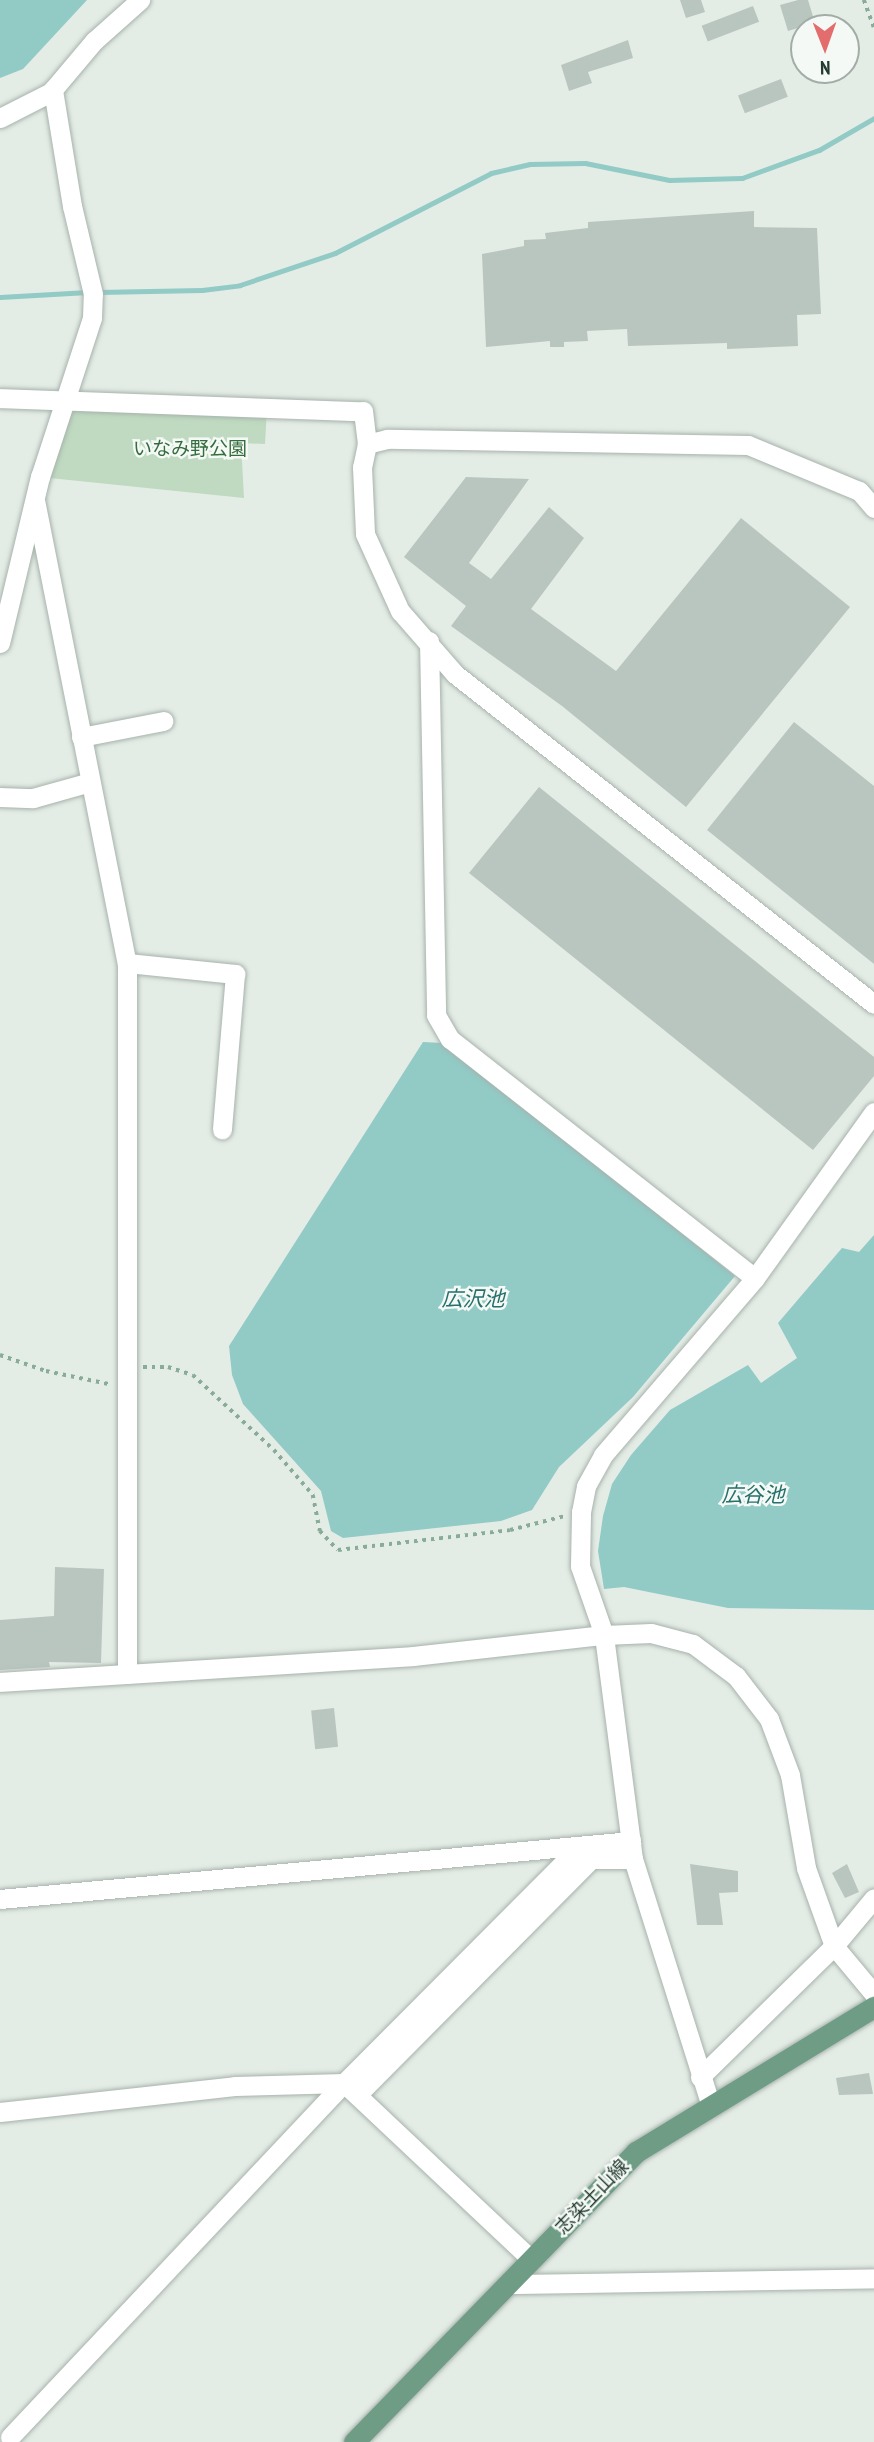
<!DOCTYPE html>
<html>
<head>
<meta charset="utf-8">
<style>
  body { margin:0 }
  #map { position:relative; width:874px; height:2442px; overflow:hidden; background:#e4ece6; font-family:"PT Sans Narrow","Noto Sans JP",sans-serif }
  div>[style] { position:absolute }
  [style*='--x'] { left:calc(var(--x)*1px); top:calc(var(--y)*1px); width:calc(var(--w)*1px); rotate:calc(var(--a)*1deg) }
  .green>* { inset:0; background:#bfdac0 }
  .water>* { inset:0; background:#92cac6 }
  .stream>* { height:5px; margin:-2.5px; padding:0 2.5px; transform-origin:2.5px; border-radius:2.5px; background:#92cac6 }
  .building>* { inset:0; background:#b9c6bf; transform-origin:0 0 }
  .path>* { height:3.5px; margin-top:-1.75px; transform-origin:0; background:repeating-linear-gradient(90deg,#88ac98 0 3.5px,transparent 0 8.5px) }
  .roads { filter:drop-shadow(0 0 2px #a7b3ac) drop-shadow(0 0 2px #a7b3ac) }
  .minor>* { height:19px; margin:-9.5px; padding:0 9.5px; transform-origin:9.5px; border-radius:9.5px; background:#fff }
  .major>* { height:21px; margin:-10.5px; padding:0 10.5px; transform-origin:10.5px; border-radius:10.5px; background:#6e9c85 }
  span { translate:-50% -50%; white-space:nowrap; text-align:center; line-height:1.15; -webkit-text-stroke:5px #f4f9f5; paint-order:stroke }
  .park-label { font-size:19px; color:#346d3d }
  .street-label { font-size:19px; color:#253b30 }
  .water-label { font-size:21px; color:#26706c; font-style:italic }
  .north { position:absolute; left:790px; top:14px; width:70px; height:70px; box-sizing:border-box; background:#f4f9f5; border:2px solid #a1ada6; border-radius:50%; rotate:179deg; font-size:19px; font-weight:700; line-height:28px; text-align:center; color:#253b30 }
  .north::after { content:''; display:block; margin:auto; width:24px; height:32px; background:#e26d6c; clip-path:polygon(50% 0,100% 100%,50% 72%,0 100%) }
</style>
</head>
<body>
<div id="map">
  <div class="green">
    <i style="clip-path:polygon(66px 401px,267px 408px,265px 444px,241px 443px,244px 498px,40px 477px)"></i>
  </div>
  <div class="water">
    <i style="clip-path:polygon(0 0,87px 0,23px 69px,0 78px)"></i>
    <i style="clip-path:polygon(423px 1042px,443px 1043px,735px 1276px,633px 1397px,559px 1467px,532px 1510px,501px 1521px,343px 1538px,331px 1531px,321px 1491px,243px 1404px,232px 1375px,229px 1346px)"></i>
    <i style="clip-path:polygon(874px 1235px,874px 1610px,728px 1608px,624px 1587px,604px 1589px,598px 1551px,603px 1516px,612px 1484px,631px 1455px,670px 1410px,748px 1365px,761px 1383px,797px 1358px,778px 1323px,842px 1248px,859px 1252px)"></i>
  </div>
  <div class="stream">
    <i style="--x:98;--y:292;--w:104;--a:-1.1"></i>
    <i style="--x:202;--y:290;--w:38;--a:-7"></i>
    <i style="--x:240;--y:285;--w:100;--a:-18.6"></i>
    <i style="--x:335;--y:253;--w:175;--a:-27.1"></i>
    <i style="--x:491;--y:173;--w:40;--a:-13"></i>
    <i style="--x:530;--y:164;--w:55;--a:-1"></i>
    <i style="--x:585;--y:163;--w:86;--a:11.4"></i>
    <i style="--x:669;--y:180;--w:73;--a:-1.6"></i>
    <i style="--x:742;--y:178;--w:82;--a:-20"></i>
    <i style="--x:819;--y:150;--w:64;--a:-30.2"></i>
    <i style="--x:0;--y:297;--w:88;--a:-3.3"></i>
  </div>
  <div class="building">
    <i style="clip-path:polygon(680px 0,701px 0,705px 12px,686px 18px)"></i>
    <i style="clip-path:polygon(798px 0,808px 0,815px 23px,788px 31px,780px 5px)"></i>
    <i style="left:753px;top:6px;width:17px;height:55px;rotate:69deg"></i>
    <i style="clip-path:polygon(628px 40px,633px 58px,588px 72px,592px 83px,569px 91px,561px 65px)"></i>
    <i style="left:781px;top:79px;width:19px;height:46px;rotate:69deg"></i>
    <i style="clip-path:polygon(754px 211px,754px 227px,817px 228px,821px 314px,797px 315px,798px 346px,727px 349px,727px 343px,628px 346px,627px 329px,587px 331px,588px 341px,564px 342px,564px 347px,550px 347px,550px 341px,486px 347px,482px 254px,524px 246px,524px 240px,546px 239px,545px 233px,588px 228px,588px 222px)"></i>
    <i style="clip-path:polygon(466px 477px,529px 479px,469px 563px,491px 579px,549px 507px,584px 538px,531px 609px,616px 671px,741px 518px,850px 607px,686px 807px,562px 706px,451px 626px,466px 606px,404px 557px)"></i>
    <i style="clip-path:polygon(794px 722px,874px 786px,874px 964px,707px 830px)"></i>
    <i style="clip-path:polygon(539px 787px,874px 1057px,874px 1076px,813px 1150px,469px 873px)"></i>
    <i style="clip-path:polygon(55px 1567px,104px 1569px,101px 1663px,49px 1662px,50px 1667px,0 1670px,0 1620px,54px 1616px)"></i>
    <i style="left:334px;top:1708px;width:39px;height:23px;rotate:84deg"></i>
    <i style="clip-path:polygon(690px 1864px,738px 1871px,738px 1892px,719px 1893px,723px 1925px,697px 1925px)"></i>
    <i style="clip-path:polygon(847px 1864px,859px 1892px,845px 1898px,832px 1873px)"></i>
    <i style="clip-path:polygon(869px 2073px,873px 2094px,839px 2095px,836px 2078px)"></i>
  </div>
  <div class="path">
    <i style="--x:864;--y:0;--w:29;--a:70"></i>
    <i style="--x:0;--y:1355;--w:49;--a:19.2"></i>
    <i style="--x:46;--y:1371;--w:64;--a:11.7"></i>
    <i style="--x:143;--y:1367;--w:25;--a:0"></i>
    <i style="--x:168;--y:1367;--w:26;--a:18"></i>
    <i style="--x:193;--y:1375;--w:110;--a:42.8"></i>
    <i style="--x:274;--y:1450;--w:60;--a:49.1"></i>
    <i style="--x:313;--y:1495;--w:37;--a:79"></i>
    <i style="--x:320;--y:1531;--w:26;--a:47"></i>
    <i style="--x:338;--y:1550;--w:173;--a:-6.6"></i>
    <i style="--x:510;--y:1530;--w:57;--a:-14.3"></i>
  </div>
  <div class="roads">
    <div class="minor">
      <i style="--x:0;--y:118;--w:57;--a:-27"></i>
      <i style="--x:51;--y:92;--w:67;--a:-49.9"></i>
      <i style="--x:94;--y:41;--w:62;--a:-41.7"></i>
      <i style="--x:0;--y:398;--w:363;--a:2.1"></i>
      <i style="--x:363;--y:411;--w:33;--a:83"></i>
      <i style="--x:35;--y:500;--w:472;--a:78.8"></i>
      <i style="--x:127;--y:963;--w:711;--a:90"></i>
      <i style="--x:874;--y:508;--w:23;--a:-131"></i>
      <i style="--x:859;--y:491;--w:120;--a:-157.5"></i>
      <i style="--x:748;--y:445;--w:361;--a:-179"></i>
      <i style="--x:387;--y:439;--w:21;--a:166"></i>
      <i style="--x:367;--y:444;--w:24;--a:102"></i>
      <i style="--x:362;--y:467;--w:67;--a:87.4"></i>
      <i style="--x:365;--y:534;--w:85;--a:65.6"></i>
      <i style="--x:400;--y:611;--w:84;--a:48.9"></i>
      <i style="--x:455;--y:674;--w:533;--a:38.22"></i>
      <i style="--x:429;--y:641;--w:374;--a:88.9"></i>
      <i style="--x:436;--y:1015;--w:28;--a:60"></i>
      <i style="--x:450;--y:1039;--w:387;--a:38.1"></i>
      <i style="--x:0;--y:643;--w:171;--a:-76.5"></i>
      <i style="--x:40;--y:477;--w:167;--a:-71.9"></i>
      <i style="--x:92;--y:318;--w:24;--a:-88"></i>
      <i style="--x:93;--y:294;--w:90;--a:-103.4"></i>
      <i style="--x:72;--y:206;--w:118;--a:-99.3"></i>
      <i style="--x:81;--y:737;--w:84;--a:-11"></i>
      <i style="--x:0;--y:797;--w:33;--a:2"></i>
      <i style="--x:33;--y:798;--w:59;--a:-15.7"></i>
      <i style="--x:127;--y:963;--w:109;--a:5.8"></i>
      <i style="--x:235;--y:974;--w:156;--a:94.8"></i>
      <i style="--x:0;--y:1682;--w:414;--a:-3.6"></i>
      <i style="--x:413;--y:1656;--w:192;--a:-6.3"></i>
      <i style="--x:604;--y:1635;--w:47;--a:-2.4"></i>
      <i style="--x:651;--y:1633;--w:43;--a:14.7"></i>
      <i style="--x:693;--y:1644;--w:54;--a:36.7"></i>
      <i style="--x:736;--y:1676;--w:54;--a:52.5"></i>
      <i style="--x:769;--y:1719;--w:60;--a:69.4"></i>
      <i style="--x:790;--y:1775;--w:94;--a:80.2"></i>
      <i style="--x:806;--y:1868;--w:83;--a:70.3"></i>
      <i style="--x:834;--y:1946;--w:62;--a:50.2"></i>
      <i style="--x:0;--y:1899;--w:634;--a:-5.25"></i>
      <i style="--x:700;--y:2077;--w:187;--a:-44.4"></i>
      <i style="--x:834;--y:1946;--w:62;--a:-50.2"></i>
      <i style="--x:357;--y:2095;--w:332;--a:-45.2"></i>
      <i style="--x:591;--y:1859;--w:42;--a:0"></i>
      <i style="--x:710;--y:2103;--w:256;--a:-107.5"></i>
      <i style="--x:633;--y:1859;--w:226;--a:-97.4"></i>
      <i style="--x:604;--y:1635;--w:73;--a:-109.2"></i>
      <i style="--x:580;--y:1566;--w:54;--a:-88.9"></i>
      <i style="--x:581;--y:1512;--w:26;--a:-79"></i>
      <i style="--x:586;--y:1486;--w:35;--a:-61"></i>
      <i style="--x:603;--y:1455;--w:233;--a:-49.3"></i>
      <i style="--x:755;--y:1278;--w:204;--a:-54.4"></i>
      <i style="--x:0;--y:2112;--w:236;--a:-6.3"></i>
      <i style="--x:235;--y:2086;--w:109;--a:-1.6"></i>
      <i style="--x:344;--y:2083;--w:258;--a:43.3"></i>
      <i style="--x:510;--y:2284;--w:364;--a:-0.9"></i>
      <i style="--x:10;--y:2437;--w:487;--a:-46.7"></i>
      <i style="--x:344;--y:2083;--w:334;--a:-45.1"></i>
    </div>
    <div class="major">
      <i style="--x:354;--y:2442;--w:405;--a:-45.8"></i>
      <i style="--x:636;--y:2152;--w:279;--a:-31.4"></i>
    </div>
  </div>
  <div class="park-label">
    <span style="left:190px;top:449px">いなみ野公園</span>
  </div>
  <div class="street-label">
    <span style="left:592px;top:2197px;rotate:-46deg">志染土山線</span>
  </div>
  <div class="water-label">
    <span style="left:473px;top:1299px">広沢池</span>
    <span style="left:753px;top:1495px">広谷池</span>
  </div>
  <div class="north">N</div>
</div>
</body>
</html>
